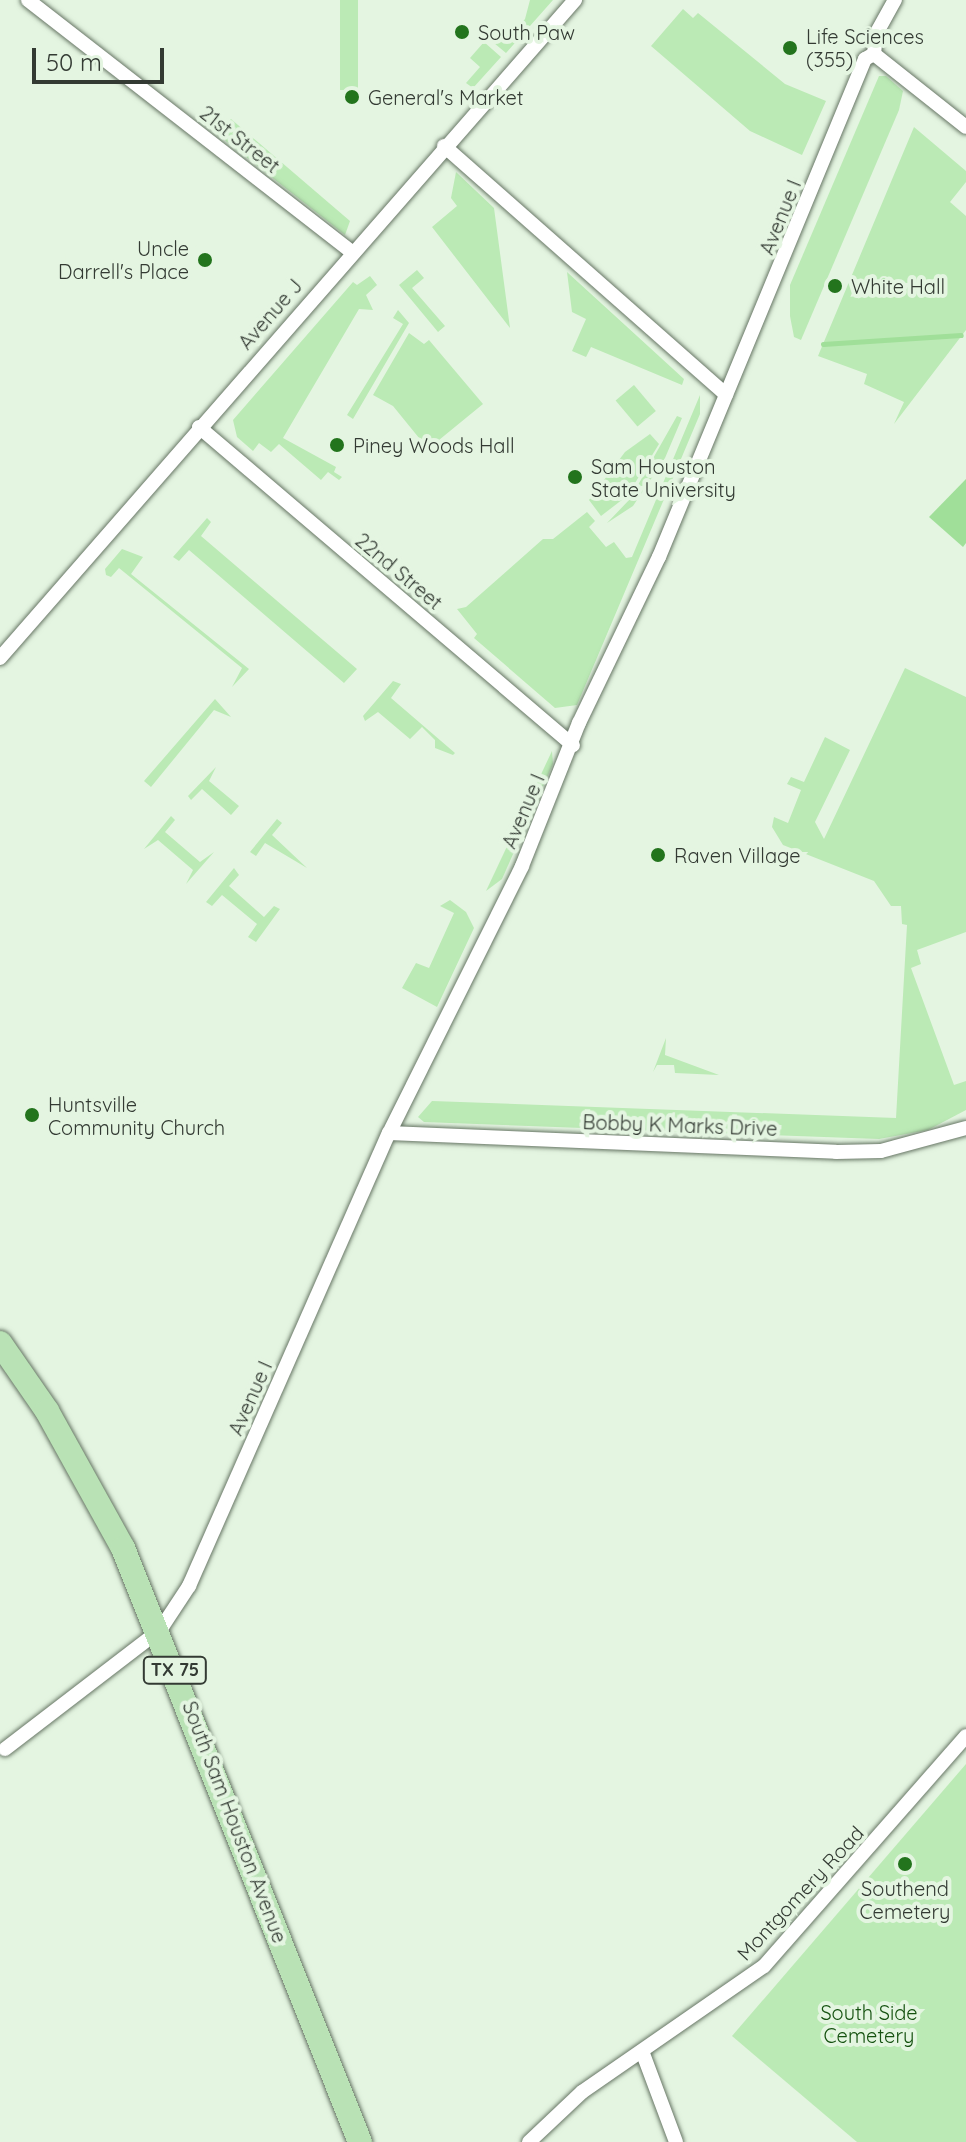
<!DOCTYPE html>
<html>
<head>
<meta charset="utf-8">
<style>
  body { margin:0 }
  #map { position:relative; width:966px; height:2142px; overflow:hidden; background:#e4f5e1; font-family:Quicksand,sans-serif }
  div>[style] { position:absolute }
  [style*='--x'] { left:calc(var(--x)*1px); top:calc(var(--y)*1px); width:calc(var(--w)*1px); rotate:calc(var(--a)*1deg) }
  .green>* { inset:0; background:#bbeab5; transform-origin:0 0 }
  .water>* { inset:0; background:#a0df99 }
  .stream>* { height:5px; margin:-2.5px; padding:0 2.5px; transform-origin:2.5px; border-radius:2.5px; background:#a0df99 }
  .roads { filter:drop-shadow(0 0 2px #677665) drop-shadow(0 0 2px #677665) }
  .street>* { height:14px; margin:-7px; padding:0 7px; transform-origin:7px; border-radius:7px; background:#fff }
  .primary>* { height:24px; margin:-12px; padding:0 12px; transform-origin:12px; border-radius:12px; background:#b9e2b5 }
  .dots>* { width:22px; height:22px; translate:-50% -50%; box-sizing:border-box; border:4px solid #e4f5e1; border-radius:50% }
  span { translate:-50% -50%; white-space:nowrap; text-align:center; line-height:1.15; -webkit-text-stroke:8px #e4f5e1; paint-order:stroke }
  .shield-label span { padding:2px 6px; background:#e4f5e1; border:2px solid; border-radius:6px; -webkit-text-stroke-width:0 }
  .shield-label { font-size:18px; color:#333a33; font-weight:700 }
  .poi-label { font-size:20px; color:#333a33 }
  .left { translate:0 -50%; text-align:left }
  .right { translate:-100% -50%; text-align:right }
  .street-label { font-size:20px; color:#333a33 }
  .park-label { font-size:20px; color:#155210 }
  .scale { position:absolute; left:32px; top:48px; width:132px; height:36px; box-sizing:border-box; border:4px solid #333a33; border-top:0; padding-left:10px; font-size:24px; line-height:28px; white-space:nowrap; color:#333a33; -webkit-text-stroke:6px #e4f5e1; paint-order:stroke }
</style>
</head>
<body>
<div id="map">
  <div class="green">
    <i style="left:340px;top:0;width:18px;height:90px"></i>
    <i style="clip-path:polygon(530px 0,553px 0,506px 53px,488px 38px,494px 30px,507px 41px,525px 19px)"></i>
    <i style="clip-path:polygon(683px 9px,693px 18px,698px 13px,785px 84px,826px 101px,802px 155px,750px 131px,651px 46px)"></i>
    <i style="clip-path:polygon(484px 42px,501px 57px,473px 88px,466px 83px,480px 67px,470px 58px)"></i>
    <i style="clip-path:polygon(879px 76px,886px 76px,903px 91px,899px 110px,801px 340px,794px 337px,790px 316px,790px 285px)"></i>
    <i style="clip-path:polygon(231px 119px,350px 221px,345px 235px,208px 127px,212px 122px,221px 129px)"></i>
    <i style="clip-path:polygon(914px 127px,966px 171px,966px 182px,950px 202px,966px 216px,966px 330px,894px 424px,904px 402px,864px 384px,867px 374px,818px 356px)"></i>
    <i style="clip-path:polygon(456px 172px,494px 208px,510px 328px,432px 227px,457px 206px,451px 198px)"></i>
    <i style="clip-path:polygon(417px 270px,424px 278px,412px 288px,445px 326px,438px 332px,399px 285px)"></i>
    <i style="clip-path:polygon(567px 272px,684px 379px,682px 385px,591px 347px,586px 357px,572px 351px,586px 319px,572px 312px)"></i>
    <i style="clip-path:polygon(370px 276px,377px 285px,366px 295px,373px 310px,359px 309px,283px 438px,336px 467px,334px 472px,342px 477px,339px 480px,328px 472px,321px 480px,279px 444px,271px 452px,259px 443px,253px 451px,237px 437px,233px 420px,353px 282px,357px 285px)"></i>
    <i style="clip-path:polygon(398px 310px,409px 323px,353px 419px,347px 415px,403px 324px,393px 318px)"></i>
    <i style="clip-path:polygon(409px 333px,424px 344px,429px 340px,483px 404px,428px 449px,393px 406px,373px 395px)"></i>
    <i style="left:634px;top:385px;width:34px;height:24px;rotate:50deg"></i>
    <i style="clip-path:polygon(700px 395px,700px 414px,577px 705px,555px 708px,474px 638px,477px 634px,457px 609px,466px 607px,543px 539px,553px 539px,587px 512px,595px 521px,589px 527px,606px 547px,614px 542px,626px 558px,632px 557px)"></i>
    <i style="clip-path:polygon(677px 416px,682px 418px,665px 458px,633px 506px,607px 523px,630px 499px)"></i>
    <i style="clip-path:polygon(650px 434px,659px 444px,627px 496px,601px 516px,589px 500px,625px 452px)"></i>
    <i style="clip-path:polygon(207px 518px,211px 522px,201px 536px,357px 669px,344px 683px,189px 550px,179px 561px,173px 557px)"></i>
    <i style="clip-path:polygon(122px 549px,143px 557px,131px 574px,249px 669px,232px 687px,242px 668px,119px 568px,111px 577px,106px 575px,105px 569px)"></i>
    <i style="clip-path:polygon(905px 668px,966px 697px,966px 932px,917px 950px,921px 964px,911px 968px,954px 1085px,966px 1081px,966px 1110px,928px 1130px,879px 1139px,424px 1122px,418px 1117px,432px 1101px,896px 1118px,907px 925px,902px 924px,901px 906px,891px 906px,874px 881px,783px 845px,772px 827px,774px 817px,788px 823px,801px 790px,787px 784px,791px 777px,804px 782px,825px 737px,850px 750px,815px 822px,824px 839px)"></i>
    <i style="clip-path:polygon(393px 681px,401px 684px,391px 698px,455px 753px,453px 755px,435px 748px,435px 740px,422px 727px,410px 739px,378px 712px,365px 721px,363px 716px)"></i>
    <i style="clip-path:polygon(215px 699px,231px 717px,214px 710px,151px 787px,144px 781px)"></i>
    <i style="clip-path:polygon(552px 751px,553px 764px,502px 879px,486px 891px)"></i>
    <i style="clip-path:polygon(216px 767px,209px 781px,239px 806px,231px 815px,202px 789px,191px 800px,188px 796px)"></i>
    <i style="clip-path:polygon(171px 816px,175px 820px,165px 832px,200px 862px,214px 852px,186px 884px,193px 870px,158px 840px,144px 849px)"></i>
    <i style="clip-path:polygon(277px 819px,282px 823px,272px 835px,307px 868px,265px 843px,256px 856px,250px 852px)"></i>
    <i style="clip-path:polygon(234px 868px,239px 875px,229px 886px,264px 917px,274px 906px,280px 909px,256px 942px,248px 937px,257px 924px,222px 895px,212px 906px,206px 902px)"></i>
    <i style="clip-path:polygon(450px 900px,466px 912px,474px 928px,437px 1007px,402px 988px,416px 963px,429px 968px,454px 913px,440px 906px)"></i>
    <i style="clip-path:polygon(666px 1038px,665px 1055px,719px 1075px,675px 1073px,674px 1065px,657px 1065px,653px 1072px)"></i>
    <i style="clip-path:polygon(966px 1764px,966px 2142px,857px 2142px,732px 2036px)"></i>
  </div>
  <div class="water">
    <i style="clip-path:polygon(966px 479px,966px 543px,963px 547px,929px 517px)"></i>
  </div>
  <div class="stream">
    <i style="--x:823;--y:344;--w:138;--a:-3.7"></i>
  </div>
  <div class="roads">
    <div class="street">
      <i style="--x:28;--y:0;--w:409;--a:37.9"></i>
      <i style="--x:874;--y:54;--w:117;--a:38.4"></i>
      <i style="--x:874;--y:54;--w:20;--a:-84"></i>
      <i style="--x:876;--y:34;--w:39;--a:-61"></i>
      <i style="--x:444;--y:146;--w:376;--a:41.4"></i>
      <i style="--x:199;--y:427;--w:491;--a:40.4"></i>
      <i style="--x:0;--y:658;--w:874;--a:-48.85"></i>
      <i style="--x:389;--y:1133;--w:447;--a:2.4"></i>
      <i style="--x:836;--y:1152;--w:45;--a:-1.3"></i>
      <i style="--x:881;--y:1151;--w:88;--a:-15.1"></i>
      <i style="--x:5;--y:1749;--w:195;--a:-37.5"></i>
      <i style="--x:160;--y:1630;--w:53;--a:-56.6"></i>
      <i style="--x:189;--y:1586;--w:495;--a:-66.2"></i>
      <i style="--x:389;--y:1133;--w:298;--a:-63.5"></i>
      <i style="--x:522;--y:866;--w:154;--a:-68.3"></i>
      <i style="--x:579;--y:723;--w:184;--a:-64.3"></i>
      <i style="--x:659;--y:557;--w:539;--a:-67.53"></i>
      <i style="--x:865;--y:59;--w:10;--a:-29"></i>
      <i style="--x:642;--y:2051;--w:97;--a:69.5"></i>
      <i style="--x:529;--y:2142;--w:73;--a:-43.3"></i>
      <i style="--x:582;--y:2092;--w:221;--a:-34.7"></i>
      <i style="--x:764;--y:1966;--w:306;--a:-48.7"></i>
    </div>
    <div class="primary">
      <i style="--x:0;--y:1343;--w:83;--a:55.3"></i>
      <i style="--x:47;--y:1411;--w:157;--a:61"></i>
      <i style="--x:123;--y:1548;--w:640;--a:68.25"></i>
    </div>
  </div>
  <div class="dots">
    <i style="left:462px;top:32px;background:#23741d"></i>
    <i style="left:790px;top:48px;background:#23741d"></i>
    <i style="left:352px;top:97px;background:#23741d"></i>
    <i style="left:205px;top:260px;background:#23741d"></i>
    <i style="left:835px;top:286px;background:#23741d"></i>
    <i style="left:337px;top:445px;background:#23741d"></i>
    <i style="left:575px;top:477px;background:#23741d"></i>
    <i style="left:658px;top:855px;background:#23741d"></i>
    <i style="left:32px;top:1115px;background:#23741d"></i>
    <i style="left:905px;top:1864px;background:#23741d"></i>
  </div>
  <div class="shield-label">
    <span style="left:175px;top:1670px">TX 75</span>
  </div>
  <div class="poi-label">
    <span class="left" style="left:478px;top:32px">South Paw</span>
    <span class="left" style="left:806px;top:48px">Life Sciences<br>(355)</span>
    <span class="left" style="left:368px;top:97px">General's Market</span>
    <span class="right" style="left:189px;top:260px">Uncle<br>Darrell's Place</span>
    <span class="left" style="left:851px;top:286px">White Hall</span>
    <span class="left" style="left:353px;top:445px">Piney Woods Hall</span>
    <span class="left" style="left:591px;top:478px">Sam Houston<br>State University</span>
    <span class="left" style="left:674px;top:855px">Raven Village</span>
    <span class="left" style="left:48px;top:1116px">Huntsville<br>Community Church</span>
    <span style="left:905px;top:1900px">Southend<br>Cemetery</span>
  </div>
  <div class="street-label">
    <span style="left:240px;top:139px;rotate:38deg">21st Street</span>
    <span style="left:780px;top:217px;rotate:-68deg">Avenue I</span>
    <span style="left:270px;top:314px;rotate:-49deg">Avenue J</span>
    <span style="left:399px;top:571px;rotate:40deg">22nd Street</span>
    <span style="left:523px;top:811px;rotate:-67deg">Avenue I</span>
    <span style="left:680px;top:1125px;rotate:2deg">Bobby K Marks Drive</span>
    <span style="left:250px;top:1398px;rotate:-66deg">Avenue I</span>
    <span style="left:235px;top:1822px;rotate:69deg">South Sam Houston Avenue</span>
    <span style="left:800px;top:1893px;rotate:-47deg">Montgomery Road</span>
  </div>
  <div class="park-label">
    <span style="left:869px;top:2024px">South Side<br>Cemetery</span>
  </div>
  <div class="scale">50 m</div>
</div>
</body>
</html>
